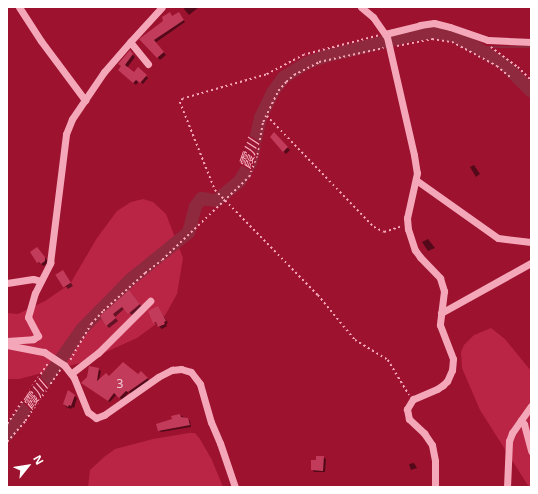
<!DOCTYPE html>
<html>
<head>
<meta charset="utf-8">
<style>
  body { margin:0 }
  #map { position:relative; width:538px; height:494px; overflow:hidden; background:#9c122f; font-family:"Noto Sans","Noto Sans JP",sans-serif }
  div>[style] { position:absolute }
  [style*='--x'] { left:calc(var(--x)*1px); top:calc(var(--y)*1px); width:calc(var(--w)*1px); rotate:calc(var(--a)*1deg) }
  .green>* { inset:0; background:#ba2546 }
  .shadow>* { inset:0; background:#0007 }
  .stream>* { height:2px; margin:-1px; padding:0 1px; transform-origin:1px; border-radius:1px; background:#8f293e }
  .river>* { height:13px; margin:-6.5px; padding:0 6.5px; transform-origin:6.5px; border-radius:6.5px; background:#8f293e }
  .building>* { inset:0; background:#c33b5a; transform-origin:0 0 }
  .path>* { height:1.5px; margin-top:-0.75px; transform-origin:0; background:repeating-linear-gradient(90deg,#f4a7b9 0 2px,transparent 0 5px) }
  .minor>* { height:7px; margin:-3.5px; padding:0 3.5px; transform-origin:3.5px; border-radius:3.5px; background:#f4a7b9 }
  span { translate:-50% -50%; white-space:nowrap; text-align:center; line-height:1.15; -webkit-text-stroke:3px #9c122f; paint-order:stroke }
  .number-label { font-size:12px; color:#f0ced6 }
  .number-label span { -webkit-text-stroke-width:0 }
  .water-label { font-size:15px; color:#fab4c4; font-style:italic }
  .frame { position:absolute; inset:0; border:8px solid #fff; pointer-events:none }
  .north { position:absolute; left:8px; top:446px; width:40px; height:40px; -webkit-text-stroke:3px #9c122f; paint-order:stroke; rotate:60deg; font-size:11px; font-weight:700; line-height:16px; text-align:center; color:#fff }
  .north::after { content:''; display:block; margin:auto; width:14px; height:18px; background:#fff; clip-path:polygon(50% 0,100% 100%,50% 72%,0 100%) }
</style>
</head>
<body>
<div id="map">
  <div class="green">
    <i style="clip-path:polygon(143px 199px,153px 202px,166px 214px,183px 258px,177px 294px,163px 319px,137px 338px,84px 362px,19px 379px,7px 379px,7px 313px,18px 314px,45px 301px,70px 284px,97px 238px,117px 211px,131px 202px)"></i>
    <i style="clip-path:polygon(491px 328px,505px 339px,531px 371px,531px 487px,529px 487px,480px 410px,462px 368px,461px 352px,464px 345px,474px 335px)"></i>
    <i style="clip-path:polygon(189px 433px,195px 433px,200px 439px,212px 460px,223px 487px,88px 487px,90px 470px,104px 457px,115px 449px,153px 439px)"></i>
  </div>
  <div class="shadow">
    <i style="clip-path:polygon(185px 7px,199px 7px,189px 15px,184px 9px)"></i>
    <i style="clip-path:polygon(181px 16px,185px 22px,155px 43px,166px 55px,160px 60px,141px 40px,164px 21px)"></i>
    <i style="clip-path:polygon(130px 52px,135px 57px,127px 68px,134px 73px,146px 76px,148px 78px,143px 84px,139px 81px,136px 85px,122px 73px)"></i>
    <i style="clip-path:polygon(274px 134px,290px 150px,286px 154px,271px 137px)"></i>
    <i style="clip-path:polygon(474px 165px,480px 174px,476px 177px,470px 167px)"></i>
    <i style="clip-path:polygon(428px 239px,435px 248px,428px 251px,422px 242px)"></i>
    <i style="clip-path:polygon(37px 249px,47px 260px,47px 263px,44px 266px,38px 262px)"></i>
    <i style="clip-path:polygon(65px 274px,73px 286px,68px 289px,57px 275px)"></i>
    <i style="clip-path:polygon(132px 294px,142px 307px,132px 315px,125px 308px,115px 317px,118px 321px,109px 328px,101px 318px)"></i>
    <i style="clip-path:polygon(158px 308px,168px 323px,166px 324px,167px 326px,162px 329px,154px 322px)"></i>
    <i style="clip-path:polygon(98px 369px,101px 371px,99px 380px,138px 375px,141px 372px,150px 381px,131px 394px,129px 392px,122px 400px,117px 394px,110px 402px,85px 384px)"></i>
    <i style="clip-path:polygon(74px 396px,77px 398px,74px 408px,72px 407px,71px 409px,66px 407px,64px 404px)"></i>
    <i style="clip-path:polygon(180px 415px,190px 421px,191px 427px,161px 432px,159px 430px)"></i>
    <i style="clip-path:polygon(323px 457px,326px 459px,325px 472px,314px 472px,312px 469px,317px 461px)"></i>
    <i style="clip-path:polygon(414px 463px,417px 468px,411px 470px,409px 464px)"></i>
  </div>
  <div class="stream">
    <i style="--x:476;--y:47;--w:55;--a:0"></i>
  </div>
  <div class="river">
    <i style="--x:7;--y:434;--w:128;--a:-54.8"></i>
    <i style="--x:81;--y:329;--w:70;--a:-45.6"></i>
    <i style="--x:130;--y:279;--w:75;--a:-39"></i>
    <i style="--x:188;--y:232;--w:27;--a:-75"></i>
    <i style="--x:195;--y:206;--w:10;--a:-53"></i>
    <i style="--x:201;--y:198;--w:15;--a:8"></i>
    <i style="--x:216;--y:200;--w:30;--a:-40"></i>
    <i style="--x:239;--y:181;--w:22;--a:-60"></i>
    <i style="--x:250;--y:162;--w:46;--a:-77.5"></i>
    <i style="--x:260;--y:117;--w:28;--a:-64"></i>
    <i style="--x:272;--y:92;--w:19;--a:-54"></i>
    <i style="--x:283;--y:77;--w:26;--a:-32"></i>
    <i style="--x:305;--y:63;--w:20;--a:-20"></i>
    <i style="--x:324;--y:56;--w:93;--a:-13.7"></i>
    <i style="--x:414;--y:34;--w:21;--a:-5"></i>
    <i style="--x:435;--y:32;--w:17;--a:10"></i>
    <i style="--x:452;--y:35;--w:27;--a:27"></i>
    <i style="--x:476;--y:47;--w:33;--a:31"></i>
    <i style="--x:504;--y:64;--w:38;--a:45"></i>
  </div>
  <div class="building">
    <i style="clip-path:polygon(170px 12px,172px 16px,179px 12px,184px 20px,154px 40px,164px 52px,157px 58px,139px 39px,163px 21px,162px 17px)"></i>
    <i style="clip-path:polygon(130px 50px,133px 54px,125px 65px,134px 72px,138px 67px,147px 75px,140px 83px,136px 80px,133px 83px,118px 70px,121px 66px,118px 64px)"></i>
    <i style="clip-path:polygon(274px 132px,288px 147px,283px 152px,270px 137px)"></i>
    <i style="clip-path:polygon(37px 247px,45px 257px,45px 261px,41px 264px,39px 262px,37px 263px,30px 252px)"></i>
    <i style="left:63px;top:270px;width:15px;height:9px;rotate:58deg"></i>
    <i style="clip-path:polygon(129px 290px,140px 304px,128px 314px,122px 307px,113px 314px,116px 318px,106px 326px,100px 316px)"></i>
    <i style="clip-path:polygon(158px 306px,166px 321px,164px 322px,165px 324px,158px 327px,156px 322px,153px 323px,148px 311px)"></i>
    <i style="clip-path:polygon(123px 362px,138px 374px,141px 371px,148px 378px,128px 392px,126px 391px,119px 398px,114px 393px,108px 401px,81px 383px,87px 377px,89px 366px,99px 368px,97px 381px,106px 373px,109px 376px)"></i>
    <i style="clip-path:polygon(68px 390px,75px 395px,71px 406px,69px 405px,68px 407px,63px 404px)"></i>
    <i style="clip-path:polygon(180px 414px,181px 417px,188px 418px,190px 425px,158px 431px,156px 424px,172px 419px,171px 416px)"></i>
    <i style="clip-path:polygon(316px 456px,324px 456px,323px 471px,311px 470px,311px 460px,316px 460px)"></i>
  </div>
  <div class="path">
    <i style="--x:378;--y:36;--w:76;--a:165.6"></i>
    <i style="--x:304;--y:55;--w:43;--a:152.2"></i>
    <i style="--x:266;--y:75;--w:86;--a:163.9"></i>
    <i style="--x:183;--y:99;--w:4;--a:135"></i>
    <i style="--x:180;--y:102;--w:95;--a:68.3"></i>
    <i style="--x:215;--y:190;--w:147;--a:45.6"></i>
    <i style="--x:318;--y:295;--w:58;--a:50.6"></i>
    <i style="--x:355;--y:340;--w:39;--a:31"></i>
    <i style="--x:388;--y:360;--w:41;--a:59"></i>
    <i style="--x:397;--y:46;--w:36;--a:-11"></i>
    <i style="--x:432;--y:39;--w:20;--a:9"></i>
    <i style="--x:452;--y:42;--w:51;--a:28.1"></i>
    <i style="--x:497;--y:66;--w:17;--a:40"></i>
    <i style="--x:491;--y:47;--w:34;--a:37"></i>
    <i style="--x:518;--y:67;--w:18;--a:45"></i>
    <i style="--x:267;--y:116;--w:154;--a:46.1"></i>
    <i style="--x:374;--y:227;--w:11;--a:27"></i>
    <i style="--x:384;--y:232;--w:19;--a:-18"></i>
    <i style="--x:70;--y:360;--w:42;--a:-59.7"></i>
    <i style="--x:91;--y:324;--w:18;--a:-47"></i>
    <i style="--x:103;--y:311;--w:57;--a:-42.1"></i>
    <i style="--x:145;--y:273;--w:21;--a:-37"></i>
    <i style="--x:162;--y:260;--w:120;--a:-43.7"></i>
    <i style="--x:249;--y:177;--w:23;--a:-70"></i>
    <i style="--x:257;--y:155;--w:34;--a:-80"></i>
    <i style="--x:263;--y:122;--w:34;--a:-64"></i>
    <i style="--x:278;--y:91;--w:12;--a:-48"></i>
    <i style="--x:286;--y:82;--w:11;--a:-41"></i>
    <i style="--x:294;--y:75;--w:28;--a:-27"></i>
    <i style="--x:319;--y:62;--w:66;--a:-12.3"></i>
    <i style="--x:7;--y:424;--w:73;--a:-56.1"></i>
    <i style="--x:7;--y:442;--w:28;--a:-49"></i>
    <i style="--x:25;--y:421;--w:62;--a:-55.5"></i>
  </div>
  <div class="minor">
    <i style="--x:19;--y:7;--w:40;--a:57.1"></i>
    <i style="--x:41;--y:41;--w:74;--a:53.3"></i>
    <i style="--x:361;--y:7;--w:16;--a:40"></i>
    <i style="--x:373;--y:17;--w:24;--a:55"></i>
    <i style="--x:387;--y:37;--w:121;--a:77.1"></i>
    <i style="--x:414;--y:155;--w:18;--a:81"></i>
    <i style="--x:417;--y:173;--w:46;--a:102.5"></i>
    <i style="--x:407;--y:218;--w:11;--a:85"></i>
    <i style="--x:408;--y:229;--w:22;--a:72"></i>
    <i style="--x:415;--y:250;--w:9;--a:54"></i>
    <i style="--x:420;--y:257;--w:29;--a:46"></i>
    <i style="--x:440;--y:278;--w:14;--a:73"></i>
    <i style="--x:444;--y:291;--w:34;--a:97"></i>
    <i style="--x:440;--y:325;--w:36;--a:69"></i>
    <i style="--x:453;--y:359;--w:11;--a:95"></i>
    <i style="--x:452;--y:370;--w:12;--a:114"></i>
    <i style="--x:447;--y:381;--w:6;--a:135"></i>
    <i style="--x:443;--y:385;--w:7;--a:146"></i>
    <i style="--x:437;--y:389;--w:26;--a:157"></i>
    <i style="--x:413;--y:399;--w:12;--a:121"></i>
    <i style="--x:407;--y:409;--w:10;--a:79"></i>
    <i style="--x:409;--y:419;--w:21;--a:43"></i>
    <i style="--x:424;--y:433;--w:14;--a:56"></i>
    <i style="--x:432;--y:445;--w:16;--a:79"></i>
    <i style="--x:435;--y:461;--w:26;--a:90"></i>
    <i style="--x:385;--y:34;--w:36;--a:-14"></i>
    <i style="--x:420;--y:25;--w:14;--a:-8"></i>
    <i style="--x:434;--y:23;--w:16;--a:14"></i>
    <i style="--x:450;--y:27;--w:40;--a:18.9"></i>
    <i style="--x:488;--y:40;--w:43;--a:2.7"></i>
    <i style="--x:148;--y:64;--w:28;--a:-129"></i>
    <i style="--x:130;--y:42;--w:47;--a:-47.6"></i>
    <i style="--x:416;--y:180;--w:100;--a:35.3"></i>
    <i style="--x:498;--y:238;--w:33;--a:7"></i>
    <i style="--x:7;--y:283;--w:26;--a:-9"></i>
    <i style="--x:33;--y:279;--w:8;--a:14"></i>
    <i style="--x:441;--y:313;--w:103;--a:-29.1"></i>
    <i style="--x:7;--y:341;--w:26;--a:-4"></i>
    <i style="--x:33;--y:339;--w:6;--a:-31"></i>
    <i style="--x:38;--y:336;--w:21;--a:-118"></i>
    <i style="--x:28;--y:317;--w:25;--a:-74"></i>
    <i style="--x:35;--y:293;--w:34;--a:-63"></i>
    <i style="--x:50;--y:263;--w:130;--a:-82.9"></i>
    <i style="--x:66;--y:134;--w:16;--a:-68"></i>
    <i style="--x:72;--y:119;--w:57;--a:-55.8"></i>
    <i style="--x:104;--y:72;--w:40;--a:-49"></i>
    <i style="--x:7;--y:345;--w:38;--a:11"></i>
    <i style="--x:44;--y:352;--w:24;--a:33"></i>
    <i style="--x:64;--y:365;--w:16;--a:52"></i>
    <i style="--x:74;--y:378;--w:37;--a:68"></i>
    <i style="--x:88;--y:412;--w:10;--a:37"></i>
    <i style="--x:96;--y:418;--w:9;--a:-21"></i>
    <i style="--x:104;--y:415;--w:66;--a:-35.1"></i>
    <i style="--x:158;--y:377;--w:16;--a:-27"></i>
    <i style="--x:172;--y:370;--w:9;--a:-6"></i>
    <i style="--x:181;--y:369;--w:10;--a:17"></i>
    <i style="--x:191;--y:372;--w:15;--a:53"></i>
    <i style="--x:200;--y:384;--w:40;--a:74"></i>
    <i style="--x:211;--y:422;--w:23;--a:67"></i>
    <i style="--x:220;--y:443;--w:46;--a:71.2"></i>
    <i style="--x:72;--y:373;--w:33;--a:-38"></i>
    <i style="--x:98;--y:353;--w:74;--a:-45"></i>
    <i style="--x:521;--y:420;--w:5;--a:53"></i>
    <i style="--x:524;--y:424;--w:28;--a:75"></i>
    <i style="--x:507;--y:487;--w:46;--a:-87.5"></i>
    <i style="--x:509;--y:441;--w:9;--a:-69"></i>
    <i style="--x:512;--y:433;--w:33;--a:-55"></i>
  </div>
  <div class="number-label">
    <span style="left:120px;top:384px">3</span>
  </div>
  <div class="water-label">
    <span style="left:249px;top:154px;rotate:-71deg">霞川</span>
    <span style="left:35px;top:395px;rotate:-55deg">霞川</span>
  </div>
  <div class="frame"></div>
  <div class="north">N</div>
</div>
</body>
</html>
